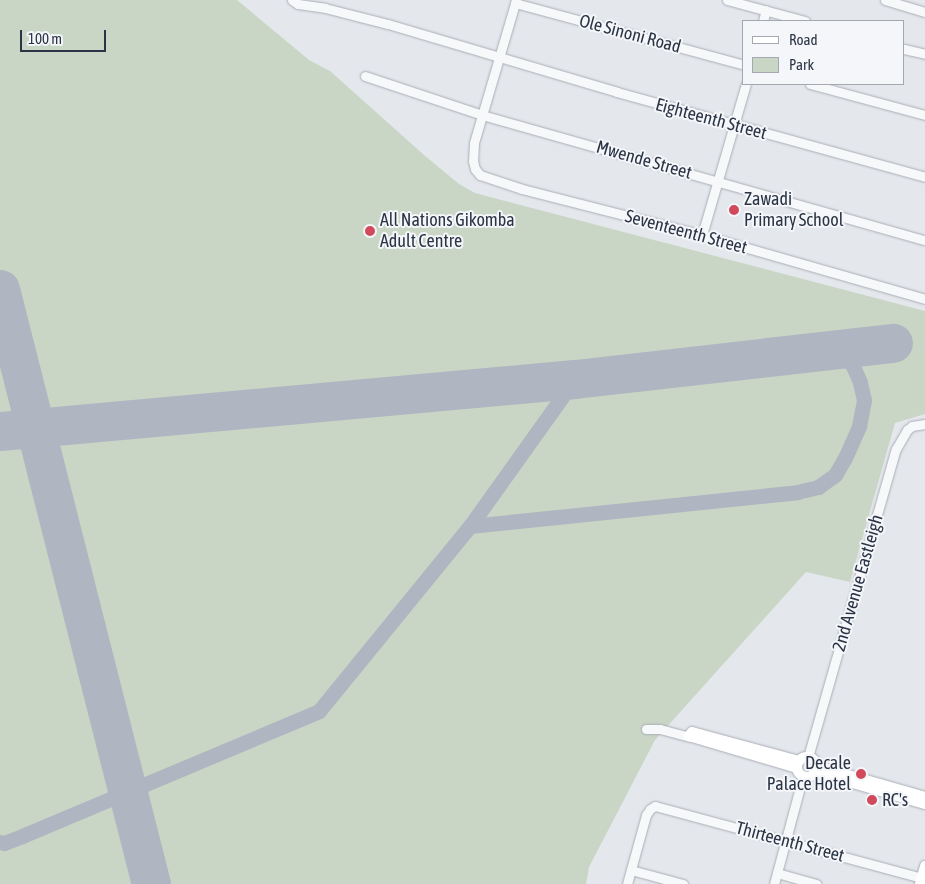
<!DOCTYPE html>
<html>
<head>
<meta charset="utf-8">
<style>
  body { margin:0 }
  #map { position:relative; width:925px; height:884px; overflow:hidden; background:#e4e7ec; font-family:"Asap Condensed",sans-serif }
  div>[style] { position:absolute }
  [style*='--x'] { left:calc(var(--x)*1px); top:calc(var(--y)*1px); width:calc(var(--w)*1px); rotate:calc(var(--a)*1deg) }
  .green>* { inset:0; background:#c9d6c5 }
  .taxiway>* { height:15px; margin:-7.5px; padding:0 7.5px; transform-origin:7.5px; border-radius:7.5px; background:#b0b6c1 }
  .runway>* { height:39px; margin:-19.5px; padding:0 19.5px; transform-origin:19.5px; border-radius:19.5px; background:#b0b6c1 }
  .roads { filter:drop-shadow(0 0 1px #a9aeb7) drop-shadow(0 0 1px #a9aeb7) }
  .minor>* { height:9px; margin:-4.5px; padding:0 4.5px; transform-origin:4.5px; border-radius:4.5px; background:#f7f8fa }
  .major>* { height:10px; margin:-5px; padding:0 5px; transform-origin:5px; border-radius:5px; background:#fff }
  .major>.ring { margin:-5px; padding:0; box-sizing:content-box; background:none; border:10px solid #fff; border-radius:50% }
  .dots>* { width:14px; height:14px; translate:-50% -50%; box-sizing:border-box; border:2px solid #f4f6f9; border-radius:50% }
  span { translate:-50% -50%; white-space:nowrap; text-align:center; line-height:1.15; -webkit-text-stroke:4px #f4f6f9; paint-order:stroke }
  .street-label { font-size:18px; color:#2b3445 }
  .poi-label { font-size:18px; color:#2b3445 }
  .left { translate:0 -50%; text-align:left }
  .right { translate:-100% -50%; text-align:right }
  .legend { position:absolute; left:742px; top:20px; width:162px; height:65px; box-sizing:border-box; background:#f4f6f9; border:1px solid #a4a8b1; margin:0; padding:6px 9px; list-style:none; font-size:15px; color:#2b3445 }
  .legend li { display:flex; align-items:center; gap:10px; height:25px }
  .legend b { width:25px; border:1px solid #a4a8b1 }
  .scale { position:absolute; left:20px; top:30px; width:86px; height:22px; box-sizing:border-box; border:2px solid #2b3445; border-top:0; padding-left:6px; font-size:15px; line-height:18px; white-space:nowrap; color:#2b3445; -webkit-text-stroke:4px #f4f6f9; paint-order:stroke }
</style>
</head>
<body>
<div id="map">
  <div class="green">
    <i style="clip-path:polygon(0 0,237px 0,309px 60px,330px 71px,424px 155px,459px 184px,475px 193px,925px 311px,925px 414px,895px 423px,850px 582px,806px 572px,655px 740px,589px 867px,586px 884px,0 884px)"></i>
  </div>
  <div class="taxiway">
    <i style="--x:470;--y:526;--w:329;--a:-5.9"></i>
    <i style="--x:797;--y:492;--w:22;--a:-13"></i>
    <i style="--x:818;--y:487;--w:21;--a:-35"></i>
    <i style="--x:835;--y:475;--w:20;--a:-60"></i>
    <i style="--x:845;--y:458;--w:35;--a:-66"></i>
    <i style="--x:859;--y:426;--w:26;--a:-79"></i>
    <i style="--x:864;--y:400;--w:18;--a:-103"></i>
    <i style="--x:860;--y:382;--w:20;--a:-114"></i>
    <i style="--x:852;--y:364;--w:19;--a:-144"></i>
    <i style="--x:837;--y:353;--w:16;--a:-166"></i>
    <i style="--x:0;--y:842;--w:4;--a:14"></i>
    <i style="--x:4;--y:843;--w:19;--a:-21"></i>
    <i style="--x:22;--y:836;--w:322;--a:-22.8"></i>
    <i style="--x:319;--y:711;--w:239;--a:-50.8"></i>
    <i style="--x:470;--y:526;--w:181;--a:-54.5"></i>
  </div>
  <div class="runway">
    <i style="--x:0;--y:289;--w:614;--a:75.76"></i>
    <i style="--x:0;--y:431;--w:577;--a:-5.17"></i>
    <i style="--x:575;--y:379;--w:320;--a:-6.5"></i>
  </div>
  <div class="roads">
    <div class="minor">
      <i style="--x:292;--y:0;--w:7;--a:34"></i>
      <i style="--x:298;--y:4;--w:27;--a:8"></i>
      <i style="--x:325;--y:8;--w:65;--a:14.3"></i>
      <i style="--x:388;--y:24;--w:239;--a:16.5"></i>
      <i style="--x:617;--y:92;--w:320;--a:15.4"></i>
      <i style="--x:516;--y:0;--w:149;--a:106.4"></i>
      <i style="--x:474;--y:143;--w:18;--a:93"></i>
      <i style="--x:473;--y:161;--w:8;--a:76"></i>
      <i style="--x:475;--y:169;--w:8;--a:50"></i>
      <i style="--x:480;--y:175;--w:44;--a:18.4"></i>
      <i style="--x:522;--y:189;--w:186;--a:14.3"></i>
      <i style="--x:702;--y:235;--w:232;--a:16"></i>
      <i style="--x:727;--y:0;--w:81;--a:15.1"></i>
      <i style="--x:885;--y:0;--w:42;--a:16.7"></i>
      <i style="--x:515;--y:3;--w:237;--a:15.1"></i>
      <i style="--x:763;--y:21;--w:11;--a:-75"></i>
      <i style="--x:904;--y:49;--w:22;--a:13"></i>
      <i style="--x:365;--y:76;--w:123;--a:18.4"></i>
      <i style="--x:482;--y:115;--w:460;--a:15.8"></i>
      <i style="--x:810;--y:84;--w:119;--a:15.1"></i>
      <i style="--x:702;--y:235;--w:157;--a:-73.8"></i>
      <i style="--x:646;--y:729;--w:14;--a:0"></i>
      <i style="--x:660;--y:729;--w:30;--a:15"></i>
      <i style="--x:808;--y:757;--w:320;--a:-74.1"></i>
      <i style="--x:896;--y:449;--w:22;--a:-60"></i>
      <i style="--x:907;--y:430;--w:6;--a:-39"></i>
      <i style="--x:912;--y:426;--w:13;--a:-9"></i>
      <i style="--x:631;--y:870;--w:54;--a:15.1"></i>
      <i style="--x:777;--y:873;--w:41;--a:15.8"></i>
      <i style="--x:627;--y:884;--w:72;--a:-74.6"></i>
      <i style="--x:646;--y:815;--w:7;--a:-56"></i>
      <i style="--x:650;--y:809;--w:6;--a:-31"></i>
      <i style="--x:655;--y:806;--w:277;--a:15.1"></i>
      <i style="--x:774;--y:884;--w:112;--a:-75"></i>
    </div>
    <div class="major">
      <i class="ring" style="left:797px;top:757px;width:10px;height:10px"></i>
      <i style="--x:817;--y:766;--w:112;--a:16"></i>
      <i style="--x:797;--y:768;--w:113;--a:-163.5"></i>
      <i style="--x:689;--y:736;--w:5;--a:-53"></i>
      <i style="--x:692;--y:732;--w:111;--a:15.2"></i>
      <i style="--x:815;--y:772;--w:115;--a:16.2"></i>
      <i style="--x:920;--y:884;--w:19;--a:-74"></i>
    </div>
  </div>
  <div class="dots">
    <i style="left:734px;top:210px;background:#d1495b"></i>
    <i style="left:370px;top:231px;background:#d1495b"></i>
    <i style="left:861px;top:774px;background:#d1495b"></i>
    <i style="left:872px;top:800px;background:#d1495b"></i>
  </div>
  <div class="street-label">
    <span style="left:630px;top:34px;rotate:15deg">Ole Sinoni Road</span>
    <span style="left:711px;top:119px;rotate:15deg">Eighteenth Street</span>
    <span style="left:644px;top:160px;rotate:16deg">Mwende Street</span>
    <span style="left:686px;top:232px;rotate:15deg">Seventeenth Street</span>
    <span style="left:858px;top:583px;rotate:-74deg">2nd Avenue Eastleigh</span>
    <span style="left:790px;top:842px;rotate:15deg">Thirteenth Street</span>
  </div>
  <div class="poi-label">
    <span class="left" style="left:744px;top:210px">Zawadi<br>Primary School</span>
    <span class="left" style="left:380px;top:231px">All Nations Gikomba<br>Adult Centre</span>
    <span class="right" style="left:851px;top:774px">Decale<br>Palace Hotel</span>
    <span class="left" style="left:882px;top:800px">RC's</span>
  </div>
  <ul class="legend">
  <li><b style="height:6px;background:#fff"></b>Road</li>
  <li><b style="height:14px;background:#c9d6c5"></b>Park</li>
  </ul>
  <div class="scale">100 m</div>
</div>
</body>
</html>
